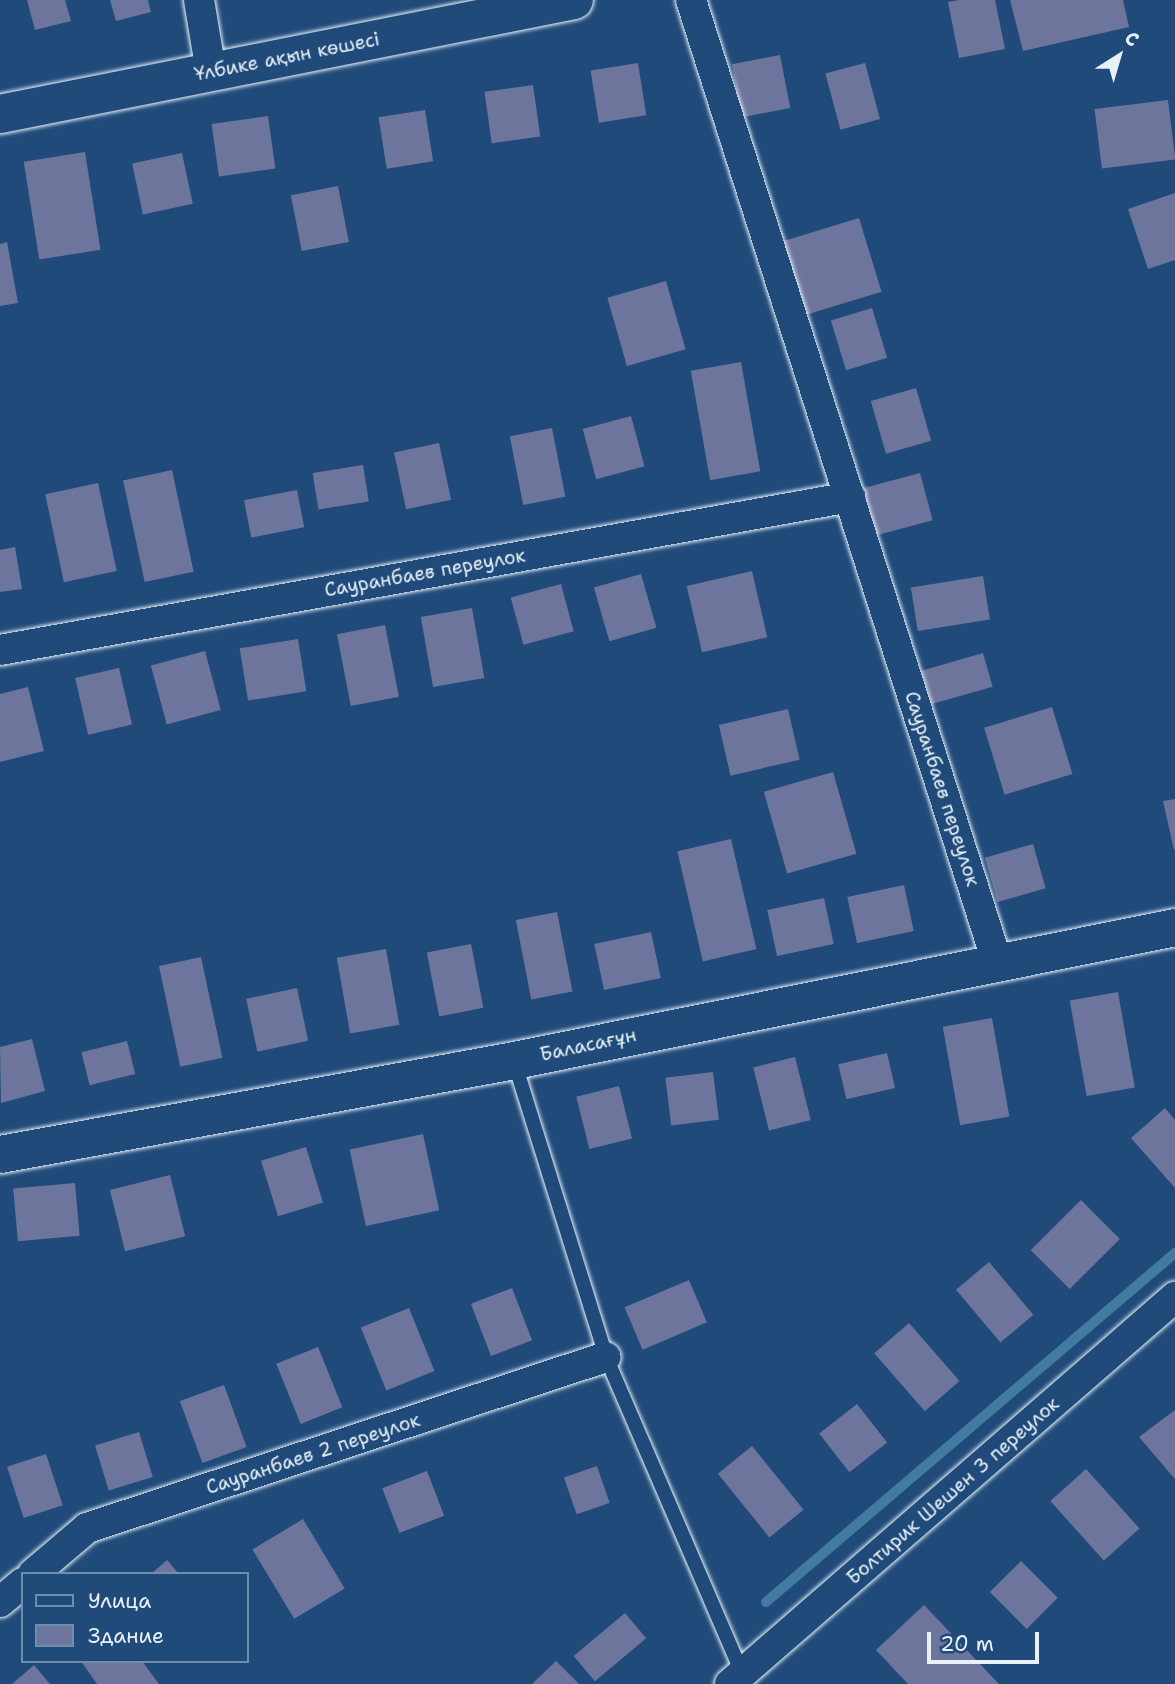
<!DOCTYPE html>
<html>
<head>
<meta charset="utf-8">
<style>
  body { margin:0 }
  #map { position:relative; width:1175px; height:1684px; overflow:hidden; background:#1f4a7a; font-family:"Shantell Sans",sans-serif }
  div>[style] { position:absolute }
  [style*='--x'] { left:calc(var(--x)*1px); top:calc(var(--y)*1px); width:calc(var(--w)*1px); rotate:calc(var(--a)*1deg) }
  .stream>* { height:10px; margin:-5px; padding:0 5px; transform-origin:5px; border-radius:5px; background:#437a9f }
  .building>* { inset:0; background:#6d759c; transform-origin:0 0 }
  .roads { filter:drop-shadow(0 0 2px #e8f1f8) drop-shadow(0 0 2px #e8f1f8) }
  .service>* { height:14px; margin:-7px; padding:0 7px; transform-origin:7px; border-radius:7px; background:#1f4a7a }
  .minor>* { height:30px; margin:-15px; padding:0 15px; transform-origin:15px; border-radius:15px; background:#1f4a7a }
  .tertiary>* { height:37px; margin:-18.5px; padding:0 18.5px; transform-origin:18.5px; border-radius:18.5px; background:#1f4a7a }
  .secondary>* { height:38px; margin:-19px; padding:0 19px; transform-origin:19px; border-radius:19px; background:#1f4a7a }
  span { translate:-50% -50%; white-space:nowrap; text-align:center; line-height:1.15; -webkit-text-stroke:5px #1f4a7a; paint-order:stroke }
  .street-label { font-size:19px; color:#e8f1f8 }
  .legend { position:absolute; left:21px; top:1572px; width:228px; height:91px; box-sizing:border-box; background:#1f4a7a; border:2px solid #6f8dac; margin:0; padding:9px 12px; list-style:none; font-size:21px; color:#e8f1f8 }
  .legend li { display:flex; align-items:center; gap:14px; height:35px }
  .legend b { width:35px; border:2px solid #6f8dac }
  .north { position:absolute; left:1084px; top:21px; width:70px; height:70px; -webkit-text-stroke:5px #1f4a7a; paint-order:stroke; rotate:37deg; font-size:19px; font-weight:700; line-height:28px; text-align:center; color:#e8f1f8 }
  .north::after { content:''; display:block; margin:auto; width:24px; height:32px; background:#e8f1f8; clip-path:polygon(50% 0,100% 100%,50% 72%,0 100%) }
  .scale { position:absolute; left:927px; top:1632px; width:112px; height:32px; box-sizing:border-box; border:4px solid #e8f1f8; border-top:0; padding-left:9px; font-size:21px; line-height:24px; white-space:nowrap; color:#e8f1f8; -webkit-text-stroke:5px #1f4a7a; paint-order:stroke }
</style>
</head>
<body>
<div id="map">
  <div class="stream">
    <i style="--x:766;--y:1602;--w:538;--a:-40.47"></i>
  </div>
  <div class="building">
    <i style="clip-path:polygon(27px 0,65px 0,71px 21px,35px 30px)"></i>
    <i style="clip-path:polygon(110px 0,148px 0,151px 12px,116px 21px)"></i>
    <i style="clip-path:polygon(959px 0,995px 0,1005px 49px,959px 58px,948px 2px)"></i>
    <i style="clip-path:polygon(1010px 0,1123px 0,1129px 27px,1023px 51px)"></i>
    <i style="left:780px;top:55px;width:54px;height:49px;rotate:79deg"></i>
    <i style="left:638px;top:63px;width:53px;height:48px;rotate:81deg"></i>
    <i style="left:865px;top:63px;width:58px;height:41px;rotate:75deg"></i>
    <i style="left:533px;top:85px;width:52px;height:49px;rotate:82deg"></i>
    <i style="left:1168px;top:100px;width:60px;height:74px;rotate:83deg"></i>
    <i style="left:425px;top:110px;width:52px;height:47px;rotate:81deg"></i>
    <i style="left:268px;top:116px;width:53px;height:57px;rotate:82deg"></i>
    <i style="left:85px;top:152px;width:99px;height:62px;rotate:81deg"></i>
    <i style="left:182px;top:153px;width:52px;height:51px;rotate:78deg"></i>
    <i style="left:338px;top:186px;width:57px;height:48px;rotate:79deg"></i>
    <i style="clip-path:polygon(1175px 193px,1175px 260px,1148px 269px,1128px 209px)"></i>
    <i style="left:859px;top:218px;width:77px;height:83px;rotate:73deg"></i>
    <i style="clip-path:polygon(7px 242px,18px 303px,0 306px,0 244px)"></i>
    <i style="left:666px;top:281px;width:71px;height:61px;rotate:74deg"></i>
    <i style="left:872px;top:308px;width:52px;height:43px;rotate:73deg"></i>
    <i style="left:741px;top:362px;width:111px;height:51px;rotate:80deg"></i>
    <i style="left:916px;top:388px;width:55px;height:47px;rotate:74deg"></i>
    <i style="left:631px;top:416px;width:52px;height:50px;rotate:75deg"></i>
    <i style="left:552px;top:428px;width:70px;height:43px;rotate:79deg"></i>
    <i style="left:439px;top:443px;width:58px;height:46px;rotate:78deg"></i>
    <i style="left:363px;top:465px;width:37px;height:51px;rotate:81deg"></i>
    <i style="left:172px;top:470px;width:104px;height:50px;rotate:78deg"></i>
    <i style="left:920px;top:473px;width:49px;height:58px;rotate:75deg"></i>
    <i style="left:98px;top:483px;width:90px;height:54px;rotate:78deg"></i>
    <i style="left:297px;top:490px;width:38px;height:54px;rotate:79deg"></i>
    <i style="clip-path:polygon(15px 547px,22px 589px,0 592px,0 550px)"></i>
    <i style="left:752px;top:571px;width:68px;height:67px;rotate:77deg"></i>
    <i style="left:641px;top:574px;width:56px;height:49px;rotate:74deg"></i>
    <i style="left:983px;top:576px;width:44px;height:73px;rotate:81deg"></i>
    <i style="left:561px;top:584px;width:49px;height:52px;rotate:75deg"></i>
    <i style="left:472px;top:608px;width:71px;height:52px;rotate:80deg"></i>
    <i style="left:385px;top:625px;width:73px;height:49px;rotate:79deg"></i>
    <i style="left:298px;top:639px;width:53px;height:59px;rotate:81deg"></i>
    <i style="left:205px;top:651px;width:61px;height:56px;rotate:75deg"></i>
    <i style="left:983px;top:653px;width:35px;height:64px;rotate:74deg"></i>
    <i style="left:119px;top:668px;width:58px;height:45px;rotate:77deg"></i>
    <i style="clip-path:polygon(28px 687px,44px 751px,0 762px,0 694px)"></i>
    <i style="left:1052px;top:707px;width:70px;height:71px;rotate:73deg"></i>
    <i style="left:788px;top:709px;width:52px;height:71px;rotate:77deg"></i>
    <i style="left:833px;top:772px;width:85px;height:72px;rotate:74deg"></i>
    <i style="clip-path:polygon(1175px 799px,1175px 850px,1174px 850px,1163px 801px)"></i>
    <i style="left:731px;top:839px;width:113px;height:55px;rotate:77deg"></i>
    <i style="left:1033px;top:844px;width:46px;height:50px;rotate:74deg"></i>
    <i style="left:904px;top:885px;width:47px;height:58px;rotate:78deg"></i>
    <i style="left:824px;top:898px;width:47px;height:58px;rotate:78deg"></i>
    <i style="left:557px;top:912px;width:81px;height:42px;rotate:79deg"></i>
    <i style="left:651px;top:932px;width:47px;height:58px;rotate:78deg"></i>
    <i style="left:471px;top:944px;width:65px;height:45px;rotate:79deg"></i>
    <i style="left:386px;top:949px;width:77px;height:50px;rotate:80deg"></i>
    <i style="left:201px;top:957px;width:103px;height:43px;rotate:78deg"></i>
    <i style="left:297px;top:988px;width:54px;height:52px;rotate:78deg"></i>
    <i style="left:1118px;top:992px;width:97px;height:49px;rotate:80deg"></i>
    <i style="left:992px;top:1018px;width:100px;height:50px;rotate:80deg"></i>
    <i style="clip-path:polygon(32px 1039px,45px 1091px,1px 1103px,0 1047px)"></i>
    <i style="left:127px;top:1041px;width:34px;height:47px;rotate:76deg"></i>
    <i style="left:887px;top:1053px;width:36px;height:50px;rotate:77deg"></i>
    <i style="left:795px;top:1057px;width:65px;height:43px;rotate:76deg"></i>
    <i style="left:713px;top:1072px;width:48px;height:48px;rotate:83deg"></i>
    <i style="left:619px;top:1086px;width:54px;height:44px;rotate:76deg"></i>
    <i style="clip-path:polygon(1165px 1108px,1175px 1120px,1175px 1188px,1131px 1138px)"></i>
    <i style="left:423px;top:1134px;width:78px;height:75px;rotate:78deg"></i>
    <i style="left:306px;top:1147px;width:58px;height:47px;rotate:73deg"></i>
    <i style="left:170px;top:1175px;width:63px;height:62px;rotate:76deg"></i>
    <i style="left:75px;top:1183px;width:53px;height:62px;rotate:85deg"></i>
    <i style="left:1081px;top:1200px;width:55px;height:71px;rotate:45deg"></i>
    <i style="left:989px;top:1262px;width:69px;height:43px;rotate:50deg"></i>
    <i style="left:689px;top:1280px;width:46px;height:70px;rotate:67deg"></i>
    <i style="left:512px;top:1288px;width:56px;height:44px;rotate:69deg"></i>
    <i style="left:409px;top:1308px;width:68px;height:52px;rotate:68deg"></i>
    <i style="left:909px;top:1323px;width:77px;height:46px;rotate:49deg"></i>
    <i style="left:318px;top:1347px;width:65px;height:45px;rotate:68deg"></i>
    <i style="left:224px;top:1385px;width:66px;height:47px;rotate:70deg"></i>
    <i style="left:857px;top:1404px;width:49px;height:48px;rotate:52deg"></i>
    <i style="clip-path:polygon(1175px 1410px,1175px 1479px,1139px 1437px)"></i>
    <i style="left:139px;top:1432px;width:47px;height:46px;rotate:73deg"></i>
    <i style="left:752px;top:1446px;width:82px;height:44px;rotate:51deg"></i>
    <i style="left:46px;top:1454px;width:54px;height:41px;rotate:72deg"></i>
    <i style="left:597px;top:1466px;width:39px;height:35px;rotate:71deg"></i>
    <i style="left:1086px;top:1469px;width:80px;height:48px;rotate:48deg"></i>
    <i style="left:427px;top:1471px;width:48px;height:48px;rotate:69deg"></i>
    <i style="left:303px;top:1519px;width:81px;height:59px;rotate:59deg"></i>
    <i style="clip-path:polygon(167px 1560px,179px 1574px,151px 1574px)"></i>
    <i style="left:1021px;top:1561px;width:52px;height:44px;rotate:45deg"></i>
    <i style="clip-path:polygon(924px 1605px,999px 1684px,908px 1684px,876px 1650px)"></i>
    <i style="left:625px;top:1613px;width:33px;height:67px;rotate:50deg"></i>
    <i style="clip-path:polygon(81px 1661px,142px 1661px,159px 1684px,97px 1684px)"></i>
    <i style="clip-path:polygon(556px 1661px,579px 1684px,532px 1684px)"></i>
    <i style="clip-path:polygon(34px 1665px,50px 1684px,12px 1684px)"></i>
  </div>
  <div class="roads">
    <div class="service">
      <i style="--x:514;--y:1061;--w:310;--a:72.7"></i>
      <i style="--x:606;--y:1357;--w:344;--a:66.7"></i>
    </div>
    <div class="minor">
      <i style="--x:199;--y:0;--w:73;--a:80.5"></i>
      <i style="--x:691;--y:0;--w:1009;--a:72.35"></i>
      <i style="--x:0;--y:650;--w:864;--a:-10.2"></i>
      <i style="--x:33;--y:1574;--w:71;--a:-40.4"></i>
      <i style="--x:87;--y:1528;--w:546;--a:-18.24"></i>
      <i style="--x:0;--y:1602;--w:30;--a:-40"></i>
      <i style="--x:730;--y:1684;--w:590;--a:-41.01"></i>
    </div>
    <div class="tertiary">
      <i style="--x:0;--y:1154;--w:523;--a:-10.36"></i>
      <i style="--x:514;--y:1060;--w:674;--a:-11.38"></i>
    </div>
    <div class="secondary">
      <i style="--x:0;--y:114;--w:585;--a:-11.23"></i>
    </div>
  </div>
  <div class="street-label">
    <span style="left:287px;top:57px;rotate:-11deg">Ұлбике ақын көшесі</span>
    <span style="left:425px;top:573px;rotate:-10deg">Сауранбаев переулок</span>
    <span style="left:942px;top:789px;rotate:72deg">Сауранбаев переулок</span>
    <span style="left:588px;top:1045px;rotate:-12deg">Баласағұн</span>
    <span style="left:313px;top:1454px;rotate:-18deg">Сауранбаев 2 переулок</span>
    <span style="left:953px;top:1491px;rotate:-41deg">Болтирик Шешен 3 переулок</span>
  </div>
  <ul class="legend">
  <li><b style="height:9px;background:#1f4a7a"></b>Улица</li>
  <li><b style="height:19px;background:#6d759c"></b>Здание</li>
  </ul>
  <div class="north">С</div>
  <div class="scale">20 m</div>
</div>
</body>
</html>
